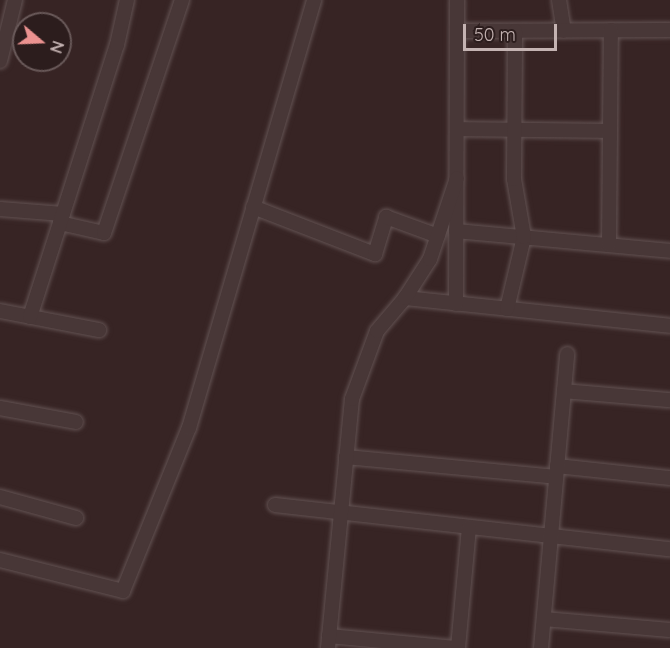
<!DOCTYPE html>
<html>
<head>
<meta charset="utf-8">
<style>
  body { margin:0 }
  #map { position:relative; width:670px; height:648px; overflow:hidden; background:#372424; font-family:Quicksand,sans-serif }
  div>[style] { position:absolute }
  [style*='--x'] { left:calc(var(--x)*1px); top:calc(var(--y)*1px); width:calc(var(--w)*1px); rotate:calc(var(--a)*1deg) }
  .roads { filter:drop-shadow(0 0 2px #625252) drop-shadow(0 0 2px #625252) }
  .minor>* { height:14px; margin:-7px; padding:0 7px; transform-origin:7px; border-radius:7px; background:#483737 }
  span { translate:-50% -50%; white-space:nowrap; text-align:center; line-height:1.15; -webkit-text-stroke:5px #2c1d1d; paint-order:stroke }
  .north { position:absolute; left:12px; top:12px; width:60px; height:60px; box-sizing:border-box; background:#2c1d1d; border:2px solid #695959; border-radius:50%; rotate:109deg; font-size:16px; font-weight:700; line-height:24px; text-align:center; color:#c4b3b2 }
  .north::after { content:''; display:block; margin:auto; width:21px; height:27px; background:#eb9290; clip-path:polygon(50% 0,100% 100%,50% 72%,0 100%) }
  .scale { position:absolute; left:463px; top:24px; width:94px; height:27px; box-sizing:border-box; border:3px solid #c4b3b2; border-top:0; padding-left:8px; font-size:18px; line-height:21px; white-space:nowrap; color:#c4b3b2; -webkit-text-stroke:4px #2c1d1d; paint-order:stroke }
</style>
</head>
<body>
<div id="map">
  <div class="roads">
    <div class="minor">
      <i style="--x:559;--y:0;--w:31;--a:81"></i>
      <i style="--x:457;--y:31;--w:213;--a:-0.3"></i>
      <i style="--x:0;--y:61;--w:63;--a:-76.2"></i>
      <i style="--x:457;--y:129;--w:153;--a:0.7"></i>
      <i style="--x:253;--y:207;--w:131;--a:21.1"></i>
      <i style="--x:375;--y:254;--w:39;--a:-73"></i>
      <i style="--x:386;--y:217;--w:55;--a:20.1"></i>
      <i style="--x:0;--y:209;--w:63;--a:4.5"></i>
      <i style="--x:60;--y:223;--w:45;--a:12.8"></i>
      <i style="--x:104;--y:233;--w:246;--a:-71.5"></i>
      <i style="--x:456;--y:231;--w:215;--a:5.3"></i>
      <i style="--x:609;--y:245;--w:215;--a:-89.5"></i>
      <i style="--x:405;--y:298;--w:266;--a:6"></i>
      <i style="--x:456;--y:304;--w:304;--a:-89.8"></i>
      <i style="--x:507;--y:309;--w:74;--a:-76.7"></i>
      <i style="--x:524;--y:237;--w:59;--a:-99.8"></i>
      <i style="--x:514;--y:179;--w:148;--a:-89.6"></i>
      <i style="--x:0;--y:311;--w:101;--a:10.9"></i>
      <i style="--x:30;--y:317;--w:286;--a:-72.3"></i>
      <i style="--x:117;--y:45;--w:46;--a:-77.5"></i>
      <i style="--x:564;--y:391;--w:106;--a:4.9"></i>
      <i style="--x:0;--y:408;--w:77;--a:10.4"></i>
      <i style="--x:346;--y:457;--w:211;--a:5.4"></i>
      <i style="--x:557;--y:466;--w:114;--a:6.1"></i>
      <i style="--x:0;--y:497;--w:79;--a:15.4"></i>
      <i style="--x:275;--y:505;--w:397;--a:6.4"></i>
      <i style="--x:0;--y:560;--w:127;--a:14.1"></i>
      <i style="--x:123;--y:591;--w:176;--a:-68"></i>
      <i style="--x:189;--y:428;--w:446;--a:-73.7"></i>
      <i style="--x:544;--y:619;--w:126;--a:5"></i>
      <i style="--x:329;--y:636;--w:129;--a:5.4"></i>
      <i style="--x:328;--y:648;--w:250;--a:-84.5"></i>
      <i style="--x:352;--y:399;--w:72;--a:-69.8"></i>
      <i style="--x:377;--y:331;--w:43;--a:-49.7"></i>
      <i style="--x:405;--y:298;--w:46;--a:-57.3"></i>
      <i style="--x:430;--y:259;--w:85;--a:-71.6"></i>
      <i style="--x:458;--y:648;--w:121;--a:-84.8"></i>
      <i style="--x:541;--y:648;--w:295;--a:-84.9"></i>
    </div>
  </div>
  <div class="north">N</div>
  <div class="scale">50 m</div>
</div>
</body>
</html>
